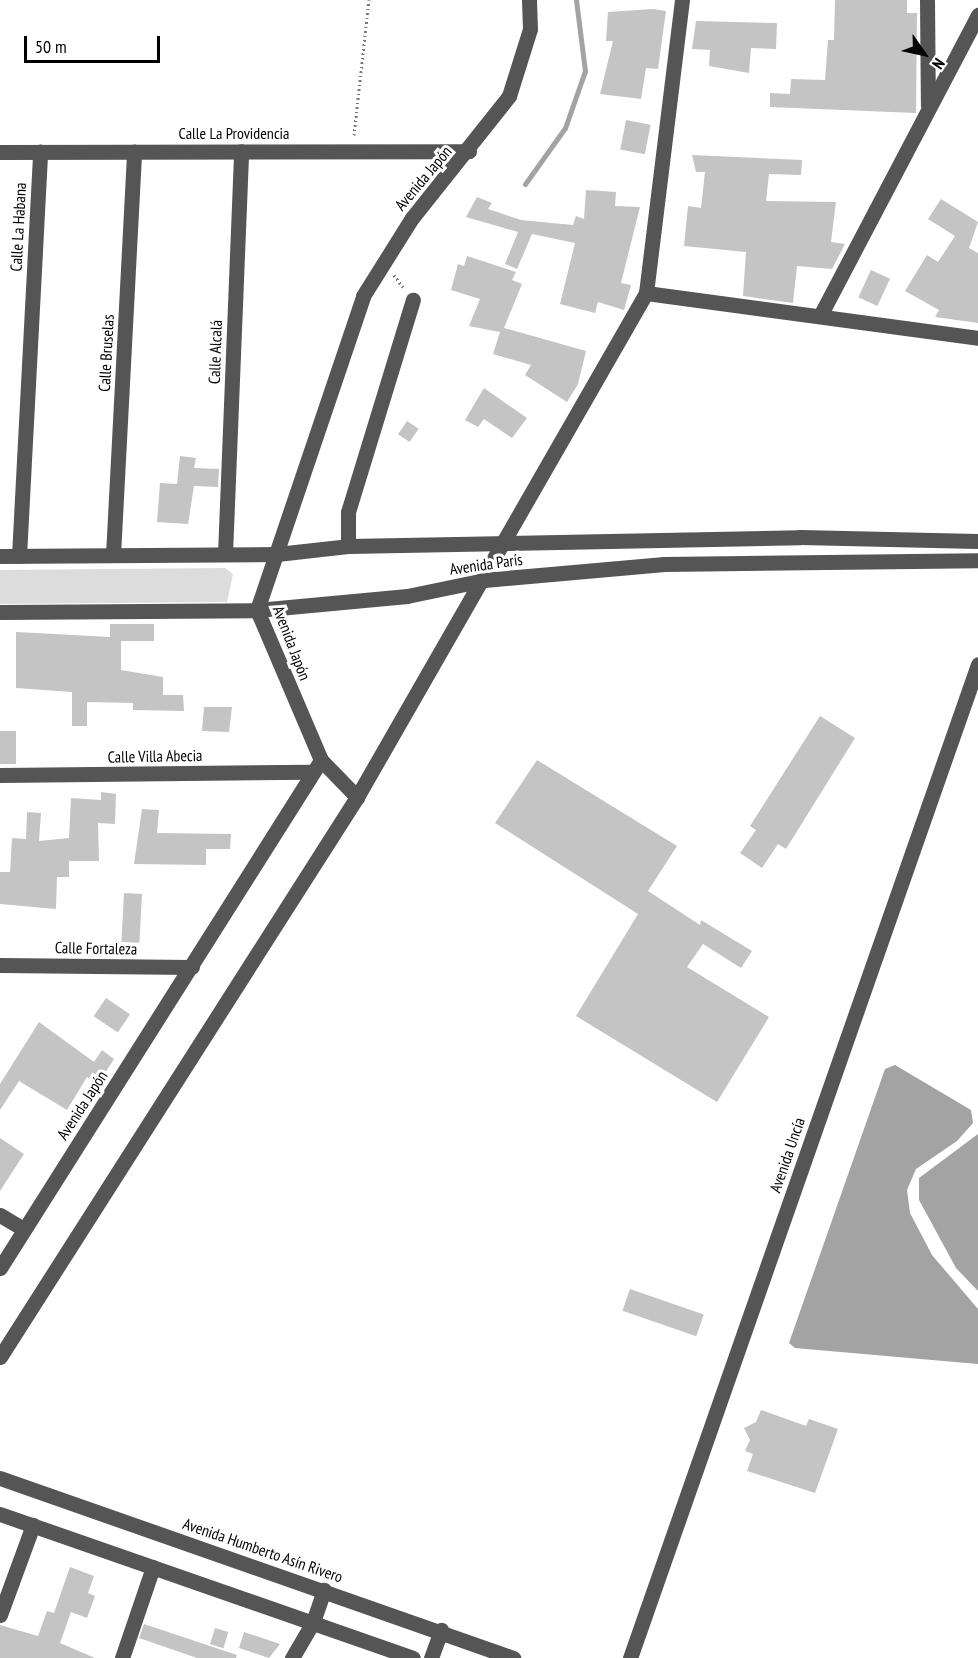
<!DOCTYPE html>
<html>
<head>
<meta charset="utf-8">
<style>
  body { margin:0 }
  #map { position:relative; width:978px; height:1658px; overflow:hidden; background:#fff; font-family:"PT Sans Narrow",sans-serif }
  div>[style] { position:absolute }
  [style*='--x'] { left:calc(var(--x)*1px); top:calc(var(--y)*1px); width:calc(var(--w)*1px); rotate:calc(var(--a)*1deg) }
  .green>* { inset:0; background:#dcdcdc }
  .water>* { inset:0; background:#a3a3a3 }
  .stream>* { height:5px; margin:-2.5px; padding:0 2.5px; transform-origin:2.5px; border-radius:2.5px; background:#a3a3a3 }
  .building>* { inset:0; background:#c4c4c4; transform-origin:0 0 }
  .path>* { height:3px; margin-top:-1.5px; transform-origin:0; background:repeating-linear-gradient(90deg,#777 0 1.5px,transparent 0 4.5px) }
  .minor>* { height:15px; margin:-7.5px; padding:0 7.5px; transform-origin:7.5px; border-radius:7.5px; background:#555 }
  span { translate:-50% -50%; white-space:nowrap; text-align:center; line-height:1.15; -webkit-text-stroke:6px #fff; paint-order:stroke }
  .street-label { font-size:16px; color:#000 }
  .north { position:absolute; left:894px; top:24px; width:60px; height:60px; -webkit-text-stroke:4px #fff; paint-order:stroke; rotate:124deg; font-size:16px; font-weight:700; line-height:24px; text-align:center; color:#000 }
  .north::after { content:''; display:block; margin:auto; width:21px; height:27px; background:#000; clip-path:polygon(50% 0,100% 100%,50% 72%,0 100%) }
  .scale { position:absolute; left:24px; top:36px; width:136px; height:27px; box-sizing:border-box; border:3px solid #000; border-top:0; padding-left:8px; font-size:18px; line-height:21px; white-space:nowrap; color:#000; -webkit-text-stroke:4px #fff; paint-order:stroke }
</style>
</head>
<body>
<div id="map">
  <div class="green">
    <i style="clip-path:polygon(225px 568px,233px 574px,227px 602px,0 604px,0 570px)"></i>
  </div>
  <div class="water">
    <i style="clip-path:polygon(895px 1065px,971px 1110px,973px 1123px,957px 1141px,916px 1169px,907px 1190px,910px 1213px,932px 1255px,978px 1309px,978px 1364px,795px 1348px,789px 1343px,885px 1069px)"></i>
    <i style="clip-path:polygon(978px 1134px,978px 1291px,956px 1268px,919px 1200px,919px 1178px)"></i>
  </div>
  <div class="stream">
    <i style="--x:525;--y:184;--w:69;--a:-54.5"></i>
    <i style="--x:565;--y:128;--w:60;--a:-70.7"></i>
    <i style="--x:585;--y:71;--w:72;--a:-97.2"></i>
  </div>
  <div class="building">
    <i style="clip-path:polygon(835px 0,907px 0,907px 13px,917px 13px,916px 113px,770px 107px,770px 93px,790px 94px,791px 79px,825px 80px,828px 40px,834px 40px)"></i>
    <i style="clip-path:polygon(653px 9px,666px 11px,664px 25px,658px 69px,646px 68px,641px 99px,600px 94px,613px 41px,606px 41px,608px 12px)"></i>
    <i style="clip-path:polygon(696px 21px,777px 23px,776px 49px,751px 48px,749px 73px,709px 66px,710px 50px,692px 49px)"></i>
    <i style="left:626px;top:120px;width:25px;height:30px;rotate:11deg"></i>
    <i style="clip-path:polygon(692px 155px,802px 160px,801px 175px,769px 174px,766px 201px,836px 202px,831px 242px,845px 244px,832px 269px,797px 266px,793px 303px,743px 296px,746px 252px,684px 246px,688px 206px,701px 208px,705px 172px,696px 172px)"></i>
    <i style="clip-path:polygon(586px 190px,616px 192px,615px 206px,640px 207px,621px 283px,631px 285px,624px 310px,598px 302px,595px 313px,560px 304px,575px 243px,532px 234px,517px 269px,505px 264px,518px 232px,466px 217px,477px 197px,492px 203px,488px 209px,521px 220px,573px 225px,576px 216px,584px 219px)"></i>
    <i style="clip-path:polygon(941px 199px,978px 222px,969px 248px,978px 253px,978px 323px,935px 317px,939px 310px,905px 291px,927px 255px,938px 262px,955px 236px,928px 219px)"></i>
    <i style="clip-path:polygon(467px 256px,516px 272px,512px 280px,522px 284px,504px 328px,586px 351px,578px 384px,567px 402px,525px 375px,531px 365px,493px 354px,500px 332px,469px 326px,480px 299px,451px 290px,458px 264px,464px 266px)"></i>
    <i style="left:871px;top:270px;width:21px;height:30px;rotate:25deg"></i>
    <i style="clip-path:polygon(484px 388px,527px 418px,512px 438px,484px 419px,478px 427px,465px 420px)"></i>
    <i style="left:407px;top:421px;width:14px;height:16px;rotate:34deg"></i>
    <i style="clip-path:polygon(180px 456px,196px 458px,194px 468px,219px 469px,218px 487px,194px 486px,188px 524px,157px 522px,160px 483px,177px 484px)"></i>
    <i style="clip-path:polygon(110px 624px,154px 624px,154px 641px,121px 641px,121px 670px,163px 677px,163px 695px,183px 695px,184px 711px,133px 710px,133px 703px,87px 702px,87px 726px,72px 726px,72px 692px,16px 688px,16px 632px,110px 637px)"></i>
    <i style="clip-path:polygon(204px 707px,232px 707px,229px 732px,202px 731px)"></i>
    <i style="clip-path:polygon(820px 716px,855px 738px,786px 849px,778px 844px,762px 868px,740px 853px,756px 830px,750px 826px)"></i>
    <i style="left:0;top:731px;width:16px;height:33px"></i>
    <i style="clip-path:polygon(537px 760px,677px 846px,648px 891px,700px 925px,701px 920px,752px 951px,741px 968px,703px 944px,687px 967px,769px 1017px,717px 1102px,576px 1016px,638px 914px,495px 823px)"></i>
    <i style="clip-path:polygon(101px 792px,116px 794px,115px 824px,98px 823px,99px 861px,69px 861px,69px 877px,57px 877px,56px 909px,0 904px,0 872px,10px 872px,12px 838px,26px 839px,27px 812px,41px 813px,39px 841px,69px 838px,71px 798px,101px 800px)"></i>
    <i style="clip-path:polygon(142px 809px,159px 810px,157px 833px,231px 834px,230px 849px,206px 849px,206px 865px,134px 864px)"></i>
    <i style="left:124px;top:893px;width:18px;height:49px;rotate:3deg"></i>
    <i style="left:106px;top:998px;width:29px;height:22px;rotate:34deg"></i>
    <i style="clip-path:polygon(39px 1022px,94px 1062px,102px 1050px,114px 1059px,98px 1084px,87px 1077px,67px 1110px,19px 1081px,0 1110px,0 1084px)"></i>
    <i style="clip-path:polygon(0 1138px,24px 1154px,0 1191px)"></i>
    <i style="left:630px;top:1289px;width:78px;height:23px;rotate:19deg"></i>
    <i style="clip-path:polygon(761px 1410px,806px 1426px,809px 1419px,838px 1429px,815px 1493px,747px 1471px,753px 1454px,745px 1451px,750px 1440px,744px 1428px,756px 1422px)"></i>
    <i style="clip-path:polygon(70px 1567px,94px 1576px,88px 1593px,95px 1596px,87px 1618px,71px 1612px,60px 1643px,95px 1658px,0 1658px,0 1625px,38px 1636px,47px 1611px,54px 1613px)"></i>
    <i style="clip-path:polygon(144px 1624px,237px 1655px,236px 1658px,197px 1658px,139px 1638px)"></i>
    <i style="left:215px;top:1628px;width:14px;height:17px;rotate:17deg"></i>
    <i style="clip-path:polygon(244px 1632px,280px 1644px,269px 1658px,239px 1648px)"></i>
  </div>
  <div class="path">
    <i style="--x:354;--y:135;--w:136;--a:-83.7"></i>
    <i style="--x:394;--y:275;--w:15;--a:53"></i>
  </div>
  <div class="minor">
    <i style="--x:927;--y:0;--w:105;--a:89.5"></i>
    <i style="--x:0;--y:152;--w:469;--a:-0.1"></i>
    <i style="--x:646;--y:293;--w:335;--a:7.7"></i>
    <i style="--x:821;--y:314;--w:338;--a:-62.3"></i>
    <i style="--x:348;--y:546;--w:34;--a:-90"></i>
    <i style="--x:348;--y:512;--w:222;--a:-73"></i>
    <i style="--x:225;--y:554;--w:403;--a:-87.7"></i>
    <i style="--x:113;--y:555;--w:404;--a:-87"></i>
    <i style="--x:0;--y:556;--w:277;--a:-0.4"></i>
    <i style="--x:277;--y:554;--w:71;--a:-6.4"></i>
    <i style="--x:348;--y:546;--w:452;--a:-1.1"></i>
    <i style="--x:800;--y:537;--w:178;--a:1.3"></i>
    <i style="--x:19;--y:556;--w:405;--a:-87"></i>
    <i style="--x:0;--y:612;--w:257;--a:-0.4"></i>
    <i style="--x:257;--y:610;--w:151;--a:-5.3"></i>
    <i style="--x:407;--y:596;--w:79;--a:-11.7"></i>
    <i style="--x:484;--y:580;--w:181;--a:-5.1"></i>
    <i style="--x:664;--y:564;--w:314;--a:-0.7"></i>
    <i style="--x:321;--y:760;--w:52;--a:45.8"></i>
    <i style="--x:0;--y:775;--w:310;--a:-0.6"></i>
    <i style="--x:0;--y:965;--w:192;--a:0.6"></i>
    <i style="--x:0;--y:1215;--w:27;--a:31"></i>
    <i style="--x:0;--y:1268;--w:601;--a:-57.71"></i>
    <i style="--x:321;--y:760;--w:163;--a:-113.1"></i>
    <i style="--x:257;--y:610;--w:331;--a:-71.3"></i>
    <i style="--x:363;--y:296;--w:92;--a:-57.9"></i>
    <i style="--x:412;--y:218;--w:156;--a:-51.5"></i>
    <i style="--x:509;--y:96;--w:70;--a:-72.6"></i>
    <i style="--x:530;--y:29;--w:29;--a:-92"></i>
    <i style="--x:0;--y:1357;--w:664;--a:-57.48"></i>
    <i style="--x:357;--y:797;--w:581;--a:-60.17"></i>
    <i style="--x:646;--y:293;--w:295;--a:-83"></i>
    <i style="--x:0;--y:1478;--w:544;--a:19.33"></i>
    <i style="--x:0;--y:1514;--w:437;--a:19.2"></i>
    <i style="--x:0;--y:1615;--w:96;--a:-69.9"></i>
    <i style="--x:122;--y:1658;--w:96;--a:-71.2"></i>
    <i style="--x:292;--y:1658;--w:42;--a:-59.7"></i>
    <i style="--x:313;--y:1622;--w:34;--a:-71"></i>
    <i style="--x:431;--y:1658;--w:30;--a:-70"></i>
    <i style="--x:630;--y:1658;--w:1053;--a:-70.7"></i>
  </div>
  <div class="street-label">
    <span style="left:234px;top:133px">Calle La Providencia</span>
    <span style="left:423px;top:178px;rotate:-50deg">Avenida Japón</span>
    <span style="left:18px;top:227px;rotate:-87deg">Calle La Habana</span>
    <span style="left:215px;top:352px;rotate:-88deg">Calle Alcalá</span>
    <span style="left:106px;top:353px;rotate:-87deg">Calle Bruselas</span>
    <span style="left:486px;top:564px;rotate:-8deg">Avenida París</span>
    <span style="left:292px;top:643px;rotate:69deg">Avenida Japón</span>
    <span style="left:155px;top:756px;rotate:-1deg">Calle Villa Abecia</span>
    <span style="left:96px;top:948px;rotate:1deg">Calle Fortaleza</span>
    <span style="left:82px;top:1105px;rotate:-57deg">Avenida Japón</span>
    <span style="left:787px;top:1155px;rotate:-71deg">Avenida Uncía</span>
    <span style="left:263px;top:1550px;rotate:19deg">Avenida Humberto Asín Rivero</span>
  </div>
  <div class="north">N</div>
  <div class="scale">50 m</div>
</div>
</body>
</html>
